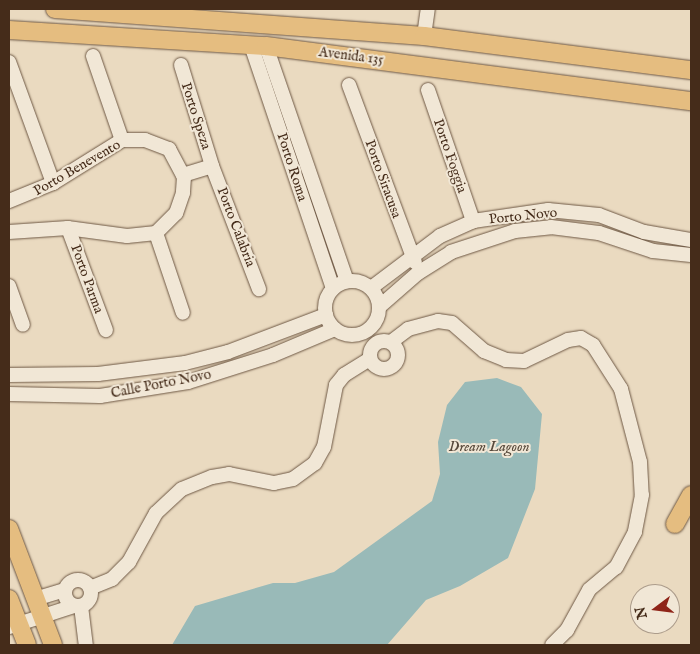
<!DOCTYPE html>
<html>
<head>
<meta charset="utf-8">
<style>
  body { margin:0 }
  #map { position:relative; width:700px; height:654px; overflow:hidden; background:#eadac0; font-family:"IM FELL English",serif }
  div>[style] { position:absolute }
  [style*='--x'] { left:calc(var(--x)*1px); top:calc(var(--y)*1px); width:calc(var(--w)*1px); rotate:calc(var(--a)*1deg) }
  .water>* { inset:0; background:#99bab8 }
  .roads { filter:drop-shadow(0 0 1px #6e5844) drop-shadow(0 0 1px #6e5844) }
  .minor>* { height:14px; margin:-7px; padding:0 7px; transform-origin:7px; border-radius:7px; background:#f1e7d6 }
  .minor>.ring { margin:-7px; padding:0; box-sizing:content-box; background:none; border:14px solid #f1e7d6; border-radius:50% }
  .major>* { height:18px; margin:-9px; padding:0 9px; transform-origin:9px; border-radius:9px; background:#e5bd80 }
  span { translate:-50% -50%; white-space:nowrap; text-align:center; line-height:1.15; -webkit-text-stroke:4px #f1e7d6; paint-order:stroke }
  .street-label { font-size:14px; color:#452c1a }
  .water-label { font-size:15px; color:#56483a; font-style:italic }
  .frame { position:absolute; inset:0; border:10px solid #452c1a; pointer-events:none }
  .north { position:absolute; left:630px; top:584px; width:50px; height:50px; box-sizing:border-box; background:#f1e7d6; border:1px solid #ac9c8b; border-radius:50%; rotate:255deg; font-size:14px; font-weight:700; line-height:20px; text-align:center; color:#452c1a }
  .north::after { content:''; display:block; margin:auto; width:18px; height:22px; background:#8f2418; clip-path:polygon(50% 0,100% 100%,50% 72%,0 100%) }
</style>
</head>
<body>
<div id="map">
  <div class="water">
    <i style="clip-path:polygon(497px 378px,521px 387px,542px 414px,535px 489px,508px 558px,460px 586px,426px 600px,387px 645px,172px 645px,195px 606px,273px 583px,295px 583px,334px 572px,432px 501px,440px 474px,438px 442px,447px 405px,465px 382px)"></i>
  </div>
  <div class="roads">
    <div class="minor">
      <i style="--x:424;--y:36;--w:27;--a:-82"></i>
      <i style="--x:251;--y:45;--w:257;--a:71.4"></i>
      <i style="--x:266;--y:46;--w:249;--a:71"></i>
      <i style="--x:93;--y:56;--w:89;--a:71"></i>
      <i style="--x:9;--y:62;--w:129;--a:70"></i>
      <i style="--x:181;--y:65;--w:106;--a:72.9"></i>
      <i style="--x:212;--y:166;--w:132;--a:69.1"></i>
      <i style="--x:349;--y:85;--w:189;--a:69.6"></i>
      <i style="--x:428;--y:90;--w:139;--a:71"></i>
      <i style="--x:183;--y:175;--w:30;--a:-17"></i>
      <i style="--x:9;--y:201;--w:48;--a:-22.2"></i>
      <i style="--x:53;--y:183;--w:81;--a:-31.9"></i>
      <i style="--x:122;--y:140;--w:23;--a:0"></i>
      <i style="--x:145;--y:140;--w:26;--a:21"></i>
      <i style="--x:169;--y:149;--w:32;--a:62"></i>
      <i style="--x:184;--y:177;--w:16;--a:94"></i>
      <i style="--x:183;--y:193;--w:21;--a:109"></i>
      <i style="--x:176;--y:213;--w:28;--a:135"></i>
      <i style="--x:156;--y:233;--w:29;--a:174"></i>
      <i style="--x:127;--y:236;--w:60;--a:-172.3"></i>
      <i style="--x:68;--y:228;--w:59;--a:176.1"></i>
      <i style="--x:68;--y:228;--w:109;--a:69.6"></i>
      <i style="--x:156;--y:233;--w:84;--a:71.4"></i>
      <i class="ring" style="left:325px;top:281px;width:40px;height:40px"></i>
      <i style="--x:9;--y:286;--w:41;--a:70.3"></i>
      <i style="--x:371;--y:288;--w:86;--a:-37"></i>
      <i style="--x:440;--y:236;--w:36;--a:-24"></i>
      <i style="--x:473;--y:221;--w:76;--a:-8.3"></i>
      <i style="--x:548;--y:210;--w:51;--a:5.6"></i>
      <i style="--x:599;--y:215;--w:48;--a:20.7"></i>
      <i style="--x:644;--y:232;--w:48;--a:9.7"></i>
      <i style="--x:379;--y:307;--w:52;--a:-41.1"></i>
      <i style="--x:418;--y:273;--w:39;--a:-32"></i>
      <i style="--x:451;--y:252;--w:67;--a:-18.2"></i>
      <i style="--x:515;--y:231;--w:36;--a:-6"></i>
      <i style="--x:551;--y:227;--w:48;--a:7.1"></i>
      <i style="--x:599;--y:233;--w:57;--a:18.4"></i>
      <i style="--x:653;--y:251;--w:38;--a:6"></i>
      <i class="ring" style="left:370px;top:341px;width:14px;height:14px"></i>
      <i style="--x:391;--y:342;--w:21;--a:-37"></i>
      <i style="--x:408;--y:329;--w:31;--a:-15"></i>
      <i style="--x:438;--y:321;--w:14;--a:8"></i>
      <i style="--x:452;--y:323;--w:43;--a:41.2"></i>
      <i style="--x:484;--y:351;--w:24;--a:22"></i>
      <i style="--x:506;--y:360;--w:18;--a:3"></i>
      <i style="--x:524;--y:361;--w:49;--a:-25.5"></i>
      <i style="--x:568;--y:340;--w:13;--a:-9"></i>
      <i style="--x:581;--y:338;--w:14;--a:30"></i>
      <i style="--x:593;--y:345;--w:52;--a:57.5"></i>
      <i style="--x:621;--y:389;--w:75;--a:75.4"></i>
      <i style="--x:640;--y:462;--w:33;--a:87"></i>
      <i style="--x:642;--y:495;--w:38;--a:101"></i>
      <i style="--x:635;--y:532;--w:40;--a:118"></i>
      <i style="--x:616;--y:567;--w:35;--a:140"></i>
      <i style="--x:589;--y:590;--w:46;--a:118.8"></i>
      <i style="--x:567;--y:630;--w:21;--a:135"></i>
      <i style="--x:9;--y:375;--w:89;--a:-0.6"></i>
      <i style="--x:98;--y:374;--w:88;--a:-7.2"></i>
      <i style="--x:185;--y:363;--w:44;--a:-14.3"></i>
      <i style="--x:228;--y:352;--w:105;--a:-20.7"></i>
      <i style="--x:9;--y:394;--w:91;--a:1.3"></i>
      <i style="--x:100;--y:396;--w:89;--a:-9"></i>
      <i style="--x:188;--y:382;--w:89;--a:-17.6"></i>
      <i style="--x:273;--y:355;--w:67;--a:-22.8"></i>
      <i class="ring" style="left:65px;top:580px;width:12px;height:12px"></i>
      <i style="--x:90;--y:588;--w:24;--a:-22"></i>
      <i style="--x:112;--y:579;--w:24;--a:-45"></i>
      <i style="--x:129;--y:562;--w:56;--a:-61.1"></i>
      <i style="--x:156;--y:513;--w:35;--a:-43"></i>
      <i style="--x:182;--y:489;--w:32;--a:-22"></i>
      <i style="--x:212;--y:477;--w:17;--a:-10"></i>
      <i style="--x:229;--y:474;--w:46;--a:11.3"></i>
      <i style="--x:274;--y:483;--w:19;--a:-12"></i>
      <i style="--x:293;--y:479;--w:27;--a:-36"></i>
      <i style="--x:315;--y:463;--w:18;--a:-61"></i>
      <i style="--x:324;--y:447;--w:63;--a:-79"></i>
      <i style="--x:336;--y:385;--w:13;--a:-51"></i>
      <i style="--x:344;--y:375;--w:31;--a:-32"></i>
      <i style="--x:35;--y:599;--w:31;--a:-17"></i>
      <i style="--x:81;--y:606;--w:39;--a:83"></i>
      <i style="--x:9;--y:627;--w:68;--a:-17.9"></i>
    </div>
    <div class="major">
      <i style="--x:55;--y:9;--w:370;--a:4.2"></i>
      <i style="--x:424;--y:36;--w:269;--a:7.3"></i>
      <i style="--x:9;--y:30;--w:257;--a:3.6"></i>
      <i style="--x:266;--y:46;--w:429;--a:7.4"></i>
      <i style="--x:675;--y:524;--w:33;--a:-61"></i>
      <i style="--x:9;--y:529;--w:124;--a:69.2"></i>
      <i style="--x:9;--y:599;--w:49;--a:68.6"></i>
    </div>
  </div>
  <div class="street-label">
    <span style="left:351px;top:56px;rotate:7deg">Avenida 135</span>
    <span style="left:196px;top:116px;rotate:72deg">Porto Speza</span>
    <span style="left:450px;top:156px;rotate:71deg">Porto Foggia</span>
    <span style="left:292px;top:167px;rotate:72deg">Porto Roma</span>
    <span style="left:77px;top:168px;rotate:-30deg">Porto Benevento</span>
    <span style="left:383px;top:179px;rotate:70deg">Porto Siracusa</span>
    <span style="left:523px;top:216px;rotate:-6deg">Porto Novo</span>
    <span style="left:236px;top:227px;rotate:69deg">Porto Calabria</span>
    <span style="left:87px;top:279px;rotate:70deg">Porto Parma</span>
    <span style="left:161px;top:384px;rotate:-11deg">Calle Porto Novo</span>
  </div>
  <div class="water-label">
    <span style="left:489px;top:447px">Dream Lagoon</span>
  </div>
  <div class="frame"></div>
  <div class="north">N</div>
</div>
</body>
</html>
